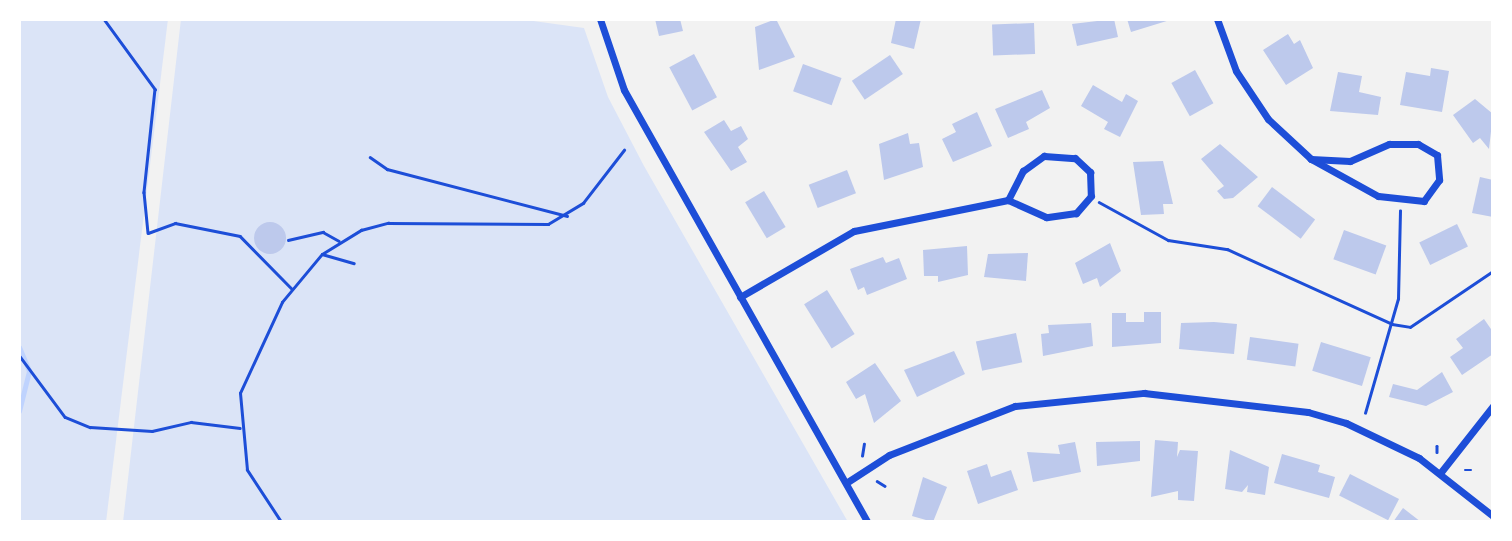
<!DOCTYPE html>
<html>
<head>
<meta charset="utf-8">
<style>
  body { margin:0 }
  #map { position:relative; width:1512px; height:541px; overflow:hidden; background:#f2f2f2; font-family:"Varela Round",sans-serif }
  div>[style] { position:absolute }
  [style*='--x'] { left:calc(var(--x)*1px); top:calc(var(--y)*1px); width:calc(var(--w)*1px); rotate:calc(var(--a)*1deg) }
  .green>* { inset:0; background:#dbe4f7 }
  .stream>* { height:5px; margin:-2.5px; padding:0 2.5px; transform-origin:2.5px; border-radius:2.5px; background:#bfd3fe }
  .building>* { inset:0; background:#bdc9ec; transform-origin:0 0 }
  .round { border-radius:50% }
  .path>* { height:2.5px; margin:-1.25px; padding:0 1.25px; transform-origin:1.25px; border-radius:1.25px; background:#1d4ed8 }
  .minor>* { height:7px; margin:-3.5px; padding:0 3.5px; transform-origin:3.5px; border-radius:3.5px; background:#1d4ed8 }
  span { translate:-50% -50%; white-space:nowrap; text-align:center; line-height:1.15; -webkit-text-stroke:6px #fff; paint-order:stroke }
  .frame { position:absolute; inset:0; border:21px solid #fff; pointer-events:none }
</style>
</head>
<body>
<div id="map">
  <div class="green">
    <i style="clip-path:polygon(19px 19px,168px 19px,106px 522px,19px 522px)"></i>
    <i style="clip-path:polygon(181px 19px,519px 19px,584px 28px,608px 97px,644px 166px,848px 522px,123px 522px)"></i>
  </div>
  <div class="stream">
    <i style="--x:19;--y:347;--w:26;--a:67"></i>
    <i style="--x:29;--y:371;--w:41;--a:104"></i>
  </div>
  <div class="building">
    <i style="clip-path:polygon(655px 19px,680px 19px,683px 31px,659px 36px)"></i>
    <i style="clip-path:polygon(776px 19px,795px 57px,759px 70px,755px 27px)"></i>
    <i style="clip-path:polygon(896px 19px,921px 19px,914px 49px,891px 43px)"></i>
    <i style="clip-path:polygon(1114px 19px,1118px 37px,1077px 46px,1072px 24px)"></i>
    <i style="clip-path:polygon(1127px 19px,1170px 19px,1170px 20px,1131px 32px)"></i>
    <i style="left:1034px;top:23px;width:31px;height:42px;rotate:88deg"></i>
    <i style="clip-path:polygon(1288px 34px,1294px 44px,1300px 40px,1313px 68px,1286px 85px,1263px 50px)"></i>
    <i style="left:694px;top:54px;width:49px;height:28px;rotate:62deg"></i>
    <i style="left:890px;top:55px;width:23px;height:46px;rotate:56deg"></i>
    <i style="left:803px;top:64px;width:41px;height:29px;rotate:20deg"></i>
    <i style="clip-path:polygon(1431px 68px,1449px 71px,1442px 112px,1400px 105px,1406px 72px,1430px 76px)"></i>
    <i style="left:1195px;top:70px;width:38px;height:27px;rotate:61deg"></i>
    <i style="clip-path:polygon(1338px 72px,1362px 76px,1359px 92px,1381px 97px,1378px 115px,1330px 111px)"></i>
    <i style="clip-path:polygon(1093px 85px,1122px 102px,1126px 94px,1138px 101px,1120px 137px,1104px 129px,1108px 122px,1081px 106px)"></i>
    <i style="clip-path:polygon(1042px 90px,1050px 108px,1026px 122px,1029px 129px,1008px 138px,995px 109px)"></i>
    <i style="clip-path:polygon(1475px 99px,1493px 114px,1489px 149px,1480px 138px,1473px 143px,1453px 115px)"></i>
    <i style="clip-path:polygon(977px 112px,992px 146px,953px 162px,942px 139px,956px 132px,952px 124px)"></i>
    <i style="clip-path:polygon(724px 120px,731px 131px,741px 126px,748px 139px,738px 147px,747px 162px,731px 171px,704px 132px)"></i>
    <i style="clip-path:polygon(908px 133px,910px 144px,919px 143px,923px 167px,884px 180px,879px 144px)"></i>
    <i style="clip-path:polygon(1220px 144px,1258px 177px,1233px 198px,1224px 199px,1217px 191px,1224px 186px,1201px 159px)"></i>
    <i style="clip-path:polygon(1163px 161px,1173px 204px,1163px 204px,1164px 214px,1141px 215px,1133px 162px)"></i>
    <i style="left:847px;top:170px;width:25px;height:41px;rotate:69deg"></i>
    <i style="clip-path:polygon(1480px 177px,1493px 180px,1493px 217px,1472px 213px)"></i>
    <i style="left:1272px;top:187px;width:54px;height:24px;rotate:37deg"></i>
    <i style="left:764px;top:191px;width:42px;height:22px;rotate:59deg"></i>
    <i class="round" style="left:254px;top:222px;width:32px;height:32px"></i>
    <i style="left:1457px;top:224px;width:25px;height:42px;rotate:64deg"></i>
    <i style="left:1344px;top:230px;width:45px;height:31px;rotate:20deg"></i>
    <i style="clip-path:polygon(1110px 243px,1121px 271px,1100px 287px,1097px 278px,1083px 284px,1075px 263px)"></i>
    <i style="clip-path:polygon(967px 246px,968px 275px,938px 282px,938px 276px,924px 276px,923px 250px)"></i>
    <i style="clip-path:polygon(1028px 253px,1026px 281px,984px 277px,988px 254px)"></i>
    <i style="clip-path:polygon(883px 257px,886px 263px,899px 258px,907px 279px,867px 295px,864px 287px,858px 290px,850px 269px)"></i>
    <i style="left:827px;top:290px;width:52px;height:27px;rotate:58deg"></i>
    <i style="clip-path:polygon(1144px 312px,1161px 312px,1161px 343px,1112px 347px,1112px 313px,1126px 313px,1126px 322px,1144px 322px)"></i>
    <i style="clip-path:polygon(1484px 319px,1493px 332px,1493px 354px,1462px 375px,1450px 357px,1463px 348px,1456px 339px)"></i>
    <i style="clip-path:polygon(1214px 322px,1237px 324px,1234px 354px,1179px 349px,1181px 323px)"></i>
    <i style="clip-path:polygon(1091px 323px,1093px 346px,1043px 356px,1041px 334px,1049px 333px,1048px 325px)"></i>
    <i style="left:1016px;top:333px;width:30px;height:41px;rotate:78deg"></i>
    <i style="left:1250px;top:337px;width:49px;height:23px;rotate:8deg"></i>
    <i style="left:1321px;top:342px;width:52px;height:30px;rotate:17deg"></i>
    <i style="clip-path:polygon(954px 351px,965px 374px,917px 397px,904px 370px)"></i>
    <i style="clip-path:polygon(875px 363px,901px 401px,874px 423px,865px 394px,856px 399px,846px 382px)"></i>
    <i style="clip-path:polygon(1442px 372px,1453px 392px,1426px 406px,1389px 397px,1393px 384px,1417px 390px)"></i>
    <i style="clip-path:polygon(1155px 440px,1178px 442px,1177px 457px,1180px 450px,1198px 451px,1194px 501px,1178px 500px,1178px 491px,1151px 497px)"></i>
    <i style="clip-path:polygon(1140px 441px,1140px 461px,1097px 466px,1096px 442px)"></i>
    <i style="clip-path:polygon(1075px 442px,1081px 472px,1033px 482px,1027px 452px,1060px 454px,1058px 445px)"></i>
    <i style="clip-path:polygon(1230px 450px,1269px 467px,1265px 495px,1247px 492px,1248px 485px,1242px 492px,1225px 489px)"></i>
    <i style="clip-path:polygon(1282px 454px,1320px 465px,1318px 472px,1335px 477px,1329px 498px,1274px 483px)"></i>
    <i style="clip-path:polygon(987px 464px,991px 477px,1011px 470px,1018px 490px,978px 504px,967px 471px)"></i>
    <i style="left:1350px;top:474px;width:55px;height:24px;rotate:27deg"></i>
    <i style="clip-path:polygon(923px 477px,947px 487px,933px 522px,912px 516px)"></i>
    <i style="clip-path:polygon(1403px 508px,1421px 522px,1393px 522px)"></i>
  </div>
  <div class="path">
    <i style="--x:104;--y:19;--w:87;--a:53.9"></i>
    <i style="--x:155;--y:89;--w:104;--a:96.1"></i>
    <i style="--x:144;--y:192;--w:41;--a:84.4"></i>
    <i style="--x:148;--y:233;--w:29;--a:-20"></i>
    <i style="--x:175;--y:223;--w:66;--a:11.3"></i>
    <i style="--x:240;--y:236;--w:74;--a:45.5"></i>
    <i style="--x:370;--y:157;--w:21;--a:35"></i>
    <i style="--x:387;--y:169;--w:186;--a:14.6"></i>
    <i style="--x:1099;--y:202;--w:79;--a:28.8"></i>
    <i style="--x:1168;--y:240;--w:60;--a:8.7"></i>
    <i style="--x:1227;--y:249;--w:181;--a:24.4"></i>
    <i style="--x:1392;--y:324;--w:18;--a:9"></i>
    <i style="--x:1410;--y:327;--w:100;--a:-34"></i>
    <i style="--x:288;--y:240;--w:36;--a:-13"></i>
    <i style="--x:323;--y:232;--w:18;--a:29"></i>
    <i style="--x:322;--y:254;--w:33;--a:16"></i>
    <i style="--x:19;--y:355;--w:77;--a:53.4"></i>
    <i style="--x:65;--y:417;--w:27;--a:22"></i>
    <i style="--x:90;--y:427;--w:62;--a:3.7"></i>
    <i style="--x:152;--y:431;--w:40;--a:-13"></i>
    <i style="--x:191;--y:422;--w:49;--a:7"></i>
    <i style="--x:1365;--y:413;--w:119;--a:-73.9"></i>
    <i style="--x:1398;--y:299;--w:88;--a:-88.7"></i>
    <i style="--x:1437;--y:446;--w:6;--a:90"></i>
    <i style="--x:862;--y:456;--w:12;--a:-81"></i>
    <i style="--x:1465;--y:470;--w:6;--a:0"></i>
    <i style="--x:877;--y:481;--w:9;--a:32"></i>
    <i style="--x:281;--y:522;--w:62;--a:-123.2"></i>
    <i style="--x:247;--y:470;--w:77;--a:-95.2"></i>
    <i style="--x:240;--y:393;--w:100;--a:-65.2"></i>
    <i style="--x:282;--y:302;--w:62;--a:-50.2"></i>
    <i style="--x:322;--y:254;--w:46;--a:-31.6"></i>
    <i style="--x:361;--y:230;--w:28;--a:-15"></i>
    <i style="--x:388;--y:223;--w:160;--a:0.4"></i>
    <i style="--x:548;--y:224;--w:41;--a:-31"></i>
    <i style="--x:583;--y:203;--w:67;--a:-52.3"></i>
  </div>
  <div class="minor">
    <i style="--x:600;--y:19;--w:75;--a:71.3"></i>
    <i style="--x:624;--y:90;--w:496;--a:60.6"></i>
    <i style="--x:1217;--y:19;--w:55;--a:69.9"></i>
    <i style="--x:1236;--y:71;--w:58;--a:56.3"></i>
    <i style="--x:1268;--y:119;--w:59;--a:42.9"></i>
    <i style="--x:1389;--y:144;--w:29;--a:0"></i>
    <i style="--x:1418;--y:144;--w:22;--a:30"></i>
    <i style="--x:1437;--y:155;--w:25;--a:85"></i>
    <i style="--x:1439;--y:180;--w:26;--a:126"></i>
    <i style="--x:1424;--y:201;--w:46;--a:-173.8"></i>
    <i style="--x:1378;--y:196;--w:77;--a:-151.1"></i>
    <i style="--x:1311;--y:159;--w:39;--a:3"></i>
    <i style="--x:1350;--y:161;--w:43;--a:-23.6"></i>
    <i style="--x:1044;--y:156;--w:31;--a:4"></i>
    <i style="--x:1075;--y:158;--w:21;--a:43"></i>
    <i style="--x:1090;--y:172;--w:24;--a:88"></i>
    <i style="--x:1091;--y:196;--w:23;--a:131"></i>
    <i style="--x:1076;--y:213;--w:30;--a:172"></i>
    <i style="--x:1046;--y:217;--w:42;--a:-155.9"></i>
    <i style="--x:1008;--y:200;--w:33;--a:-63"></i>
    <i style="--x:1023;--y:171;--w:26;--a:-36"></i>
    <i style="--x:740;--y:297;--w:132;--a:-30.1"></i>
    <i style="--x:854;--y:231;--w:157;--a:-11.4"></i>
    <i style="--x:1441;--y:472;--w:84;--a:-51.8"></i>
    <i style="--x:849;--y:481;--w:48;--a:-33"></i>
    <i style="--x:889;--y:455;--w:135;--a:-21.3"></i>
    <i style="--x:1015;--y:406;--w:130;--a:-5.8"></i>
    <i style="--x:1144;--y:393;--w:165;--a:6.6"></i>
    <i style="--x:1308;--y:412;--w:40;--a:16"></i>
    <i style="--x:1346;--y:423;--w:81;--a:25.6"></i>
    <i style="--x:1419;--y:458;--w:94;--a:38.1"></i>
  </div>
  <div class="frame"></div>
</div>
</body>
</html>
